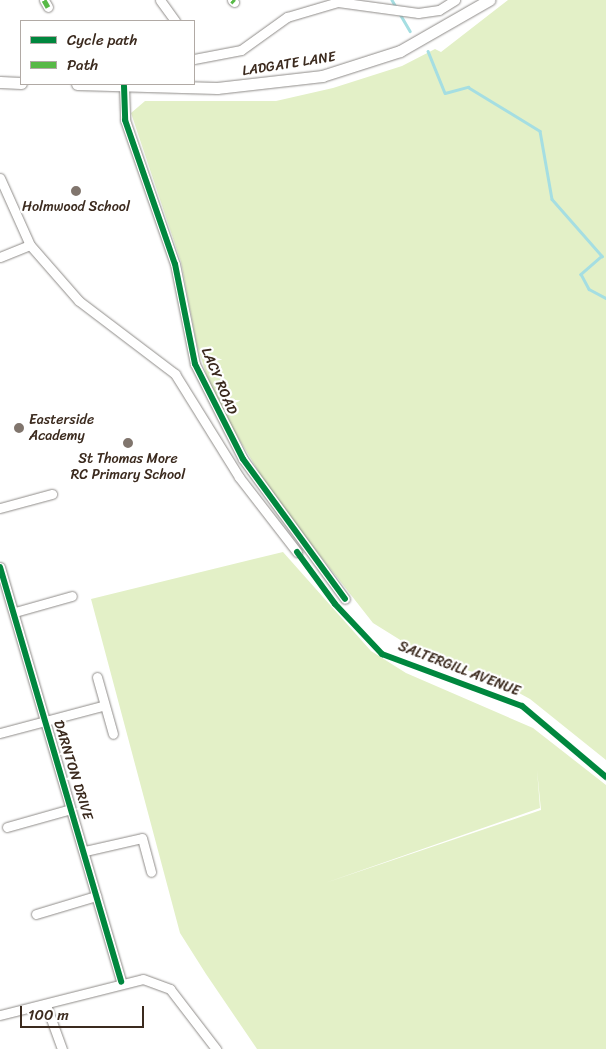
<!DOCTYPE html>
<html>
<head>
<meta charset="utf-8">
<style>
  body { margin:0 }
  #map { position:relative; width:606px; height:1049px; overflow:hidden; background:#fff; font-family:Sriracha,sans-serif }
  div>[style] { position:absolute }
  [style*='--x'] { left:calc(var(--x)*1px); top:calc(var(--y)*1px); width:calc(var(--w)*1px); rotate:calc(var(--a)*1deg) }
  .green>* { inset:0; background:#e3f0c7 }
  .stream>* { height:2.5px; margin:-1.25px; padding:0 1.25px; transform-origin:1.25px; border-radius:1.25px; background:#a5dee2 }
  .roads { filter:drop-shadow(0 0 1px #8e8b88) drop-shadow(0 0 1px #8e8b88) }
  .street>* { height:9px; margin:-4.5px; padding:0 4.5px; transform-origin:4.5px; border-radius:4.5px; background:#fff }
  .secondary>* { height:11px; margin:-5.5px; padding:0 5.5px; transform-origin:5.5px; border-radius:5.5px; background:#fff }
  .quiet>* { height:5px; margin-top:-2.5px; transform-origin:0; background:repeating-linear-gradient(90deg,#58b947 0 10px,transparent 0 15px) }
  .cycleway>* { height:6px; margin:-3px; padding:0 3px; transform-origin:3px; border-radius:3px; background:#00873e }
  .dots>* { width:14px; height:14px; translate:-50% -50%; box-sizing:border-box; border:2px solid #fff; border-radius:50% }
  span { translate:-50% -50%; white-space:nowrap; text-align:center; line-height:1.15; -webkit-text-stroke:4.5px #fff; paint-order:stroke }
  .street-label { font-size:14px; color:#3b2a1e }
  .poi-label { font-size:14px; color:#3b2a1e }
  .left { translate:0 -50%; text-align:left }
  .legend { position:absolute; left:20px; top:20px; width:175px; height:65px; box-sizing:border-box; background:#fff; border:1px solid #b1aaa5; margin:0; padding:6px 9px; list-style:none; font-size:15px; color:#3b2a1e }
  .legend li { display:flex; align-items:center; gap:10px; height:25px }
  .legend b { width:25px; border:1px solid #b1aaa5 }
  .scale { position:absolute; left:20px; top:1006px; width:124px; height:22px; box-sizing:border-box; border:2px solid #3b2a1e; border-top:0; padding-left:6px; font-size:15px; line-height:18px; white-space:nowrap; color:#3b2a1e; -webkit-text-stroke:4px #fff; paint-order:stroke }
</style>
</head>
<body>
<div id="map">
  <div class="green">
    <i style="clip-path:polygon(508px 0,606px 0,606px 760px,530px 699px,493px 679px,426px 656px,373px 623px,274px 497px,213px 396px,197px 345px,181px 262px,131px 113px,145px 101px,276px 101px,333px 88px,402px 66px,435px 49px,441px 52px)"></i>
    <i style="clip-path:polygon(evenodd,283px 552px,371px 651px,406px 673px,533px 728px,606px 785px,606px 1049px,257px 1049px,206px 974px,180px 933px,91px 599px,283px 552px,537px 770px,541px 810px,325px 883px,540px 808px,537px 770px)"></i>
  </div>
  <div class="stream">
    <i style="--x:392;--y:0;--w:8;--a:60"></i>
    <i style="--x:399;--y:12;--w:22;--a:60"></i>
    <i style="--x:428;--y:51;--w:45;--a:68"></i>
    <i style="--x:445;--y:93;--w:24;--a:-15"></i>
    <i style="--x:468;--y:87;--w:84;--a:31.4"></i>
    <i style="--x:540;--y:131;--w:69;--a:80"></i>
    <i style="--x:552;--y:199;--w:76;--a:48.7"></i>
    <i style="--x:602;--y:256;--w:28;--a:139"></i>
    <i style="--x:581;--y:274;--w:17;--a:62"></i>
    <i style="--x:589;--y:289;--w:19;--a:28"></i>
  </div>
  <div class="roads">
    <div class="street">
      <i style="--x:44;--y:0;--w:8;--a:60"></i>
      <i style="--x:160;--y:0;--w:26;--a:54"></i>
      <i style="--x:232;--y:0;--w:3;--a:45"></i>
      <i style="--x:194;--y:59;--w:48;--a:-10.8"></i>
      <i style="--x:241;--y:50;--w:57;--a:-35.7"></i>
      <i style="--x:287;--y:17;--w:53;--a:-16.4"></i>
      <i style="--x:338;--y:2;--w:81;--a:7.8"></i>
      <i style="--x:418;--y:13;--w:21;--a:-8"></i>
      <i style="--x:439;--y:10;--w:19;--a:-32"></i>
      <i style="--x:124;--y:86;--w:34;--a:88"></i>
      <i style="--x:125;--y:120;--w:152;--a:70.9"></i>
      <i style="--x:175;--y:264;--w:102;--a:78.7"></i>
      <i style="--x:195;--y:364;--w:106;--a:63.2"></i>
      <i style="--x:243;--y:459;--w:173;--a:53.9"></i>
      <i style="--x:0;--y:178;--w:73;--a:65.9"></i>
      <i style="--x:30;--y:245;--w:74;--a:48.8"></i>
      <i style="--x:79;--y:301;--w:121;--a:37.2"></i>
      <i style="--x:175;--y:374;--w:121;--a:58.1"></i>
      <i style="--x:239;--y:477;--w:95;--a:52.3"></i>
      <i style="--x:0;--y:257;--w:32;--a:-22"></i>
      <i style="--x:0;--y:508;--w:54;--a:-15.1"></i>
      <i style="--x:0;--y:567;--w:432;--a:73.7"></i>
      <i style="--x:15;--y:612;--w:59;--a:-15.7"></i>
      <i style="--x:97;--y:677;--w:59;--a:74.3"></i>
      <i style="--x:0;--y:733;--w:106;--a:-14.8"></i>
      <i style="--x:7;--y:827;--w:66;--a:-15.7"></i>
      <i style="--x:85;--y:851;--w:58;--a:-12.8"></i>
      <i style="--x:142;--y:838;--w:35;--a:75"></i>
      <i style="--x:36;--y:914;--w:63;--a:-16.7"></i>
      <i style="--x:46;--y:1005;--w:47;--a:70"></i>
      <i style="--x:0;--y:1015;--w:147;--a:-14.1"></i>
      <i style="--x:143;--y:979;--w:29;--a:20"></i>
      <i style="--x:170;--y:989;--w:76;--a:52.5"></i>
    </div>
    <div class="secondary">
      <i style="--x:0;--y:82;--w:21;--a:3"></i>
      <i style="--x:77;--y:84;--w:140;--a:1.6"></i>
      <i style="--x:217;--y:88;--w:106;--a:-6.5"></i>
      <i style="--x:322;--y:76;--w:82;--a:-17.8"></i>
      <i style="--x:400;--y:51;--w:103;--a:-29.8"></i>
    </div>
  </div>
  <div class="quiet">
    <i style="--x:44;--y:0;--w:8;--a:60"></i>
    <i style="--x:232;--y:0;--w:3;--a:45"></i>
  </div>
  <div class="cycleway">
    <i style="--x:124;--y:86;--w:34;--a:88"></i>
    <i style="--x:125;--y:120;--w:152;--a:70.9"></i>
    <i style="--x:175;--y:264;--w:102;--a:78.7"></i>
    <i style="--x:195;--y:364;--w:106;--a:63.2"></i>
    <i style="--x:243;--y:459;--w:173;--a:53.9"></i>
    <i style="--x:297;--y:552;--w:64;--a:53.8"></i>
    <i style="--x:335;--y:604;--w:69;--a:46.8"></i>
    <i style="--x:382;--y:654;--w:149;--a:20.4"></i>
    <i style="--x:522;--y:706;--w:110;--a:40.2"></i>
    <i style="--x:0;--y:567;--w:432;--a:73.7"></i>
  </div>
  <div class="dots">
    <i style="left:76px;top:191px;background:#80756d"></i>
    <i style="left:19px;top:428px;background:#80756d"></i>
    <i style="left:128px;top:443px;background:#80756d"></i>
  </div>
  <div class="street-label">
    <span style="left:289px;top:64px;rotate:-9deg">LADGATE LANE</span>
    <span style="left:219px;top:381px;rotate:67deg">LACY ROAD</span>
    <span style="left:459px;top:669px;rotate:21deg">SALTERGILL AVENUE</span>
    <span style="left:73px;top:770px;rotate:73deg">DARNTON DRIVE</span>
  </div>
  <div class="poi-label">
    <span style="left:76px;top:207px">Holmwood School</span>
    <span class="left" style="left:29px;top:428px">Easterside<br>Academy</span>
    <span style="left:128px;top:467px">St Thomas More<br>RC Primary School</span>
  </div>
  <ul class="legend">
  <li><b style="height:6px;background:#00873e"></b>Cycle path</li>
  <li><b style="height:6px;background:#58b947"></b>Path</li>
  </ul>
  <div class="scale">100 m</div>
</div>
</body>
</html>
